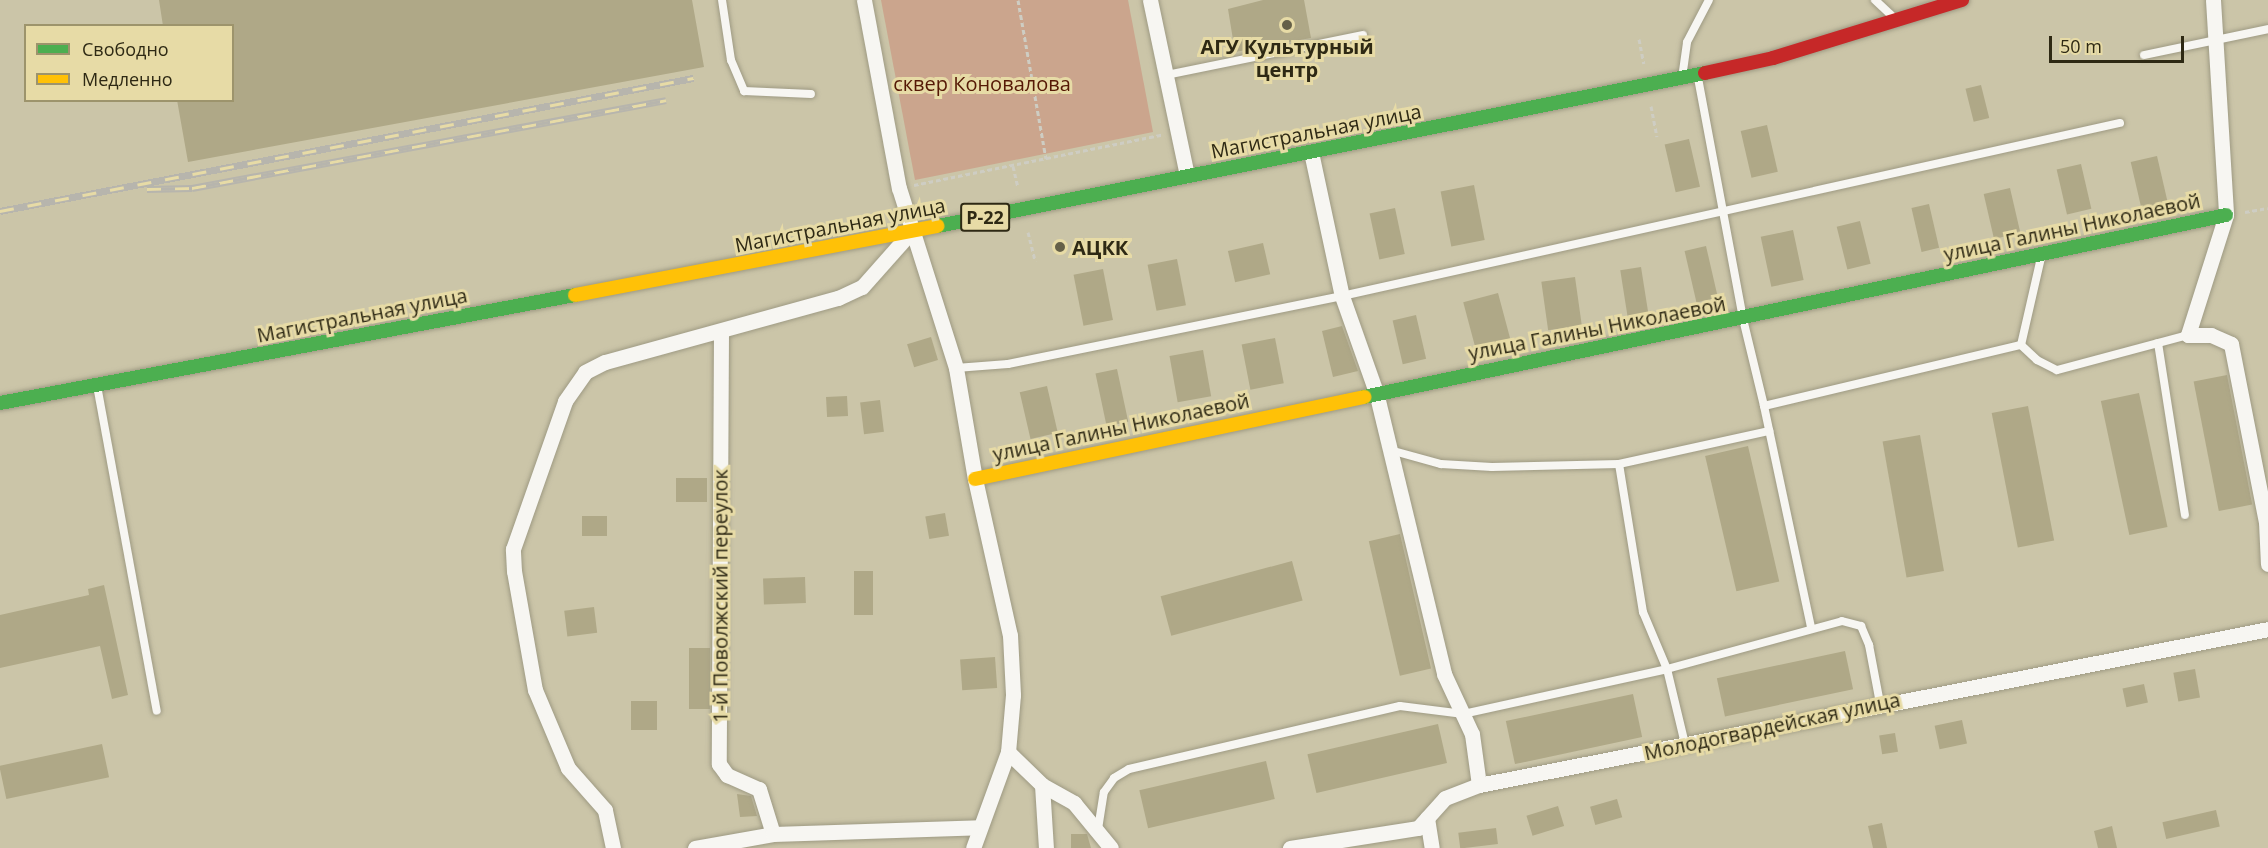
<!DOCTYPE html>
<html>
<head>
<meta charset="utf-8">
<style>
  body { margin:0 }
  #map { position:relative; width:2268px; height:848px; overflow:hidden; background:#cbc5a8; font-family:"Open Sans",sans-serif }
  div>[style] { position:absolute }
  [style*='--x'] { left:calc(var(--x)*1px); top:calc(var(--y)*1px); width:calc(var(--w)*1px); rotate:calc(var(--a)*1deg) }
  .green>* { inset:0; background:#cba58d }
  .building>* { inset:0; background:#afa887; transform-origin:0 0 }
  .path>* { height:3px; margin-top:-1.5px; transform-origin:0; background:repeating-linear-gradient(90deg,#cecdc3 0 4.5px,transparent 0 7.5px) }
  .roads { filter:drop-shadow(0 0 2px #9e9a83) drop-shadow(0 0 2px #9e9a83) }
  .lane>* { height:8px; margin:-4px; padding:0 4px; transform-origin:4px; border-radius:4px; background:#f7f6f2 }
  .street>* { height:15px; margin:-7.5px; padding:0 7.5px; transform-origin:7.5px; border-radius:7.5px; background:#f7f6f2 }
  .fast>* { height:14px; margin:-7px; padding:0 7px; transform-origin:7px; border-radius:7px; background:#4caf50 }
  .slow>* { height:14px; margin:-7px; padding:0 7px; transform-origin:7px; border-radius:7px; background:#ffc107 }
  .jam>* { height:14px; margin:-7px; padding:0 7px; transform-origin:7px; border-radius:7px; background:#c62828 }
  .rail>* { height:7px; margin-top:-3.5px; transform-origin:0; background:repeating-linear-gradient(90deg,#e7dba6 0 14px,#b7b5ad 0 28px); box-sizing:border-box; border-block:2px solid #b7b5ad }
  .dots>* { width:16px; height:16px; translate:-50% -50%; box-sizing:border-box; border:3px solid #e7dba6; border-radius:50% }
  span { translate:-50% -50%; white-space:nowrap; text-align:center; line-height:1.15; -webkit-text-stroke:6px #e7dba6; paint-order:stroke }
  .shield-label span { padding:2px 4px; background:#e7dba6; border:2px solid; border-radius:4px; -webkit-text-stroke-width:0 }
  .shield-label { font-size:18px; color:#2e2914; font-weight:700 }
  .poi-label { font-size:20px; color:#2e2914; font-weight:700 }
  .left { translate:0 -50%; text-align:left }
  .park-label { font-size:20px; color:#551805 }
  .street-label { font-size:20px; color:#2e2914 }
  .legend { position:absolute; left:24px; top:24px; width:210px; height:78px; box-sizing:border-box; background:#e7dba6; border:2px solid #9d946c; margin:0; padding:8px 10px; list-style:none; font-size:18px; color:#2e2914 }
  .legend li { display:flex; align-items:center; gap:12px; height:30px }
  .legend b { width:30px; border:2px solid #9d946c }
  .scale { position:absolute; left:2049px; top:36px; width:135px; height:27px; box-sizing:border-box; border:3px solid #2e2914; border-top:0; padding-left:8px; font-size:18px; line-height:21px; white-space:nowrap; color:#2e2914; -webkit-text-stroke:4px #e7dba6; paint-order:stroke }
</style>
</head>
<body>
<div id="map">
  <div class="green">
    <i style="clip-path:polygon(881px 0,1128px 0,1153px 132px,915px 180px)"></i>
  </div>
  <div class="building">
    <i style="clip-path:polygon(159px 0,692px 0,704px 67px,188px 162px,177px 100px,232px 100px,232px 26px,163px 26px)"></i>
    <i style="clip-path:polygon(1263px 0,1304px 0,1311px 38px,1235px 52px,1228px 9px)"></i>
    <i style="left:1981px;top:85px;width:34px;height:16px;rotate:76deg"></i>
    <i style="left:1767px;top:125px;width:48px;height:27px;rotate:77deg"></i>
    <i style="left:1689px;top:139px;width:49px;height:25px;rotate:77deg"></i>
    <i style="left:2157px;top:156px;width:48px;height:27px;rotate:77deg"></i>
    <i style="left:2081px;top:164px;width:46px;height:25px;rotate:77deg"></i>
    <i style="left:1474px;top:185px;width:56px;height:34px;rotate:79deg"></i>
    <i style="left:2010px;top:188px;width:46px;height:27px;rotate:77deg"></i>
    <i style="left:1929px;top:204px;width:45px;height:18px;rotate:77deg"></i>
    <i style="left:1395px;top:208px;width:47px;height:26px;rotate:78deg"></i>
    <i style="left:1860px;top:221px;width:44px;height:24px;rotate:76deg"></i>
    <i style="left:1793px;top:230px;width:51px;height:33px;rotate:78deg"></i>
    <i style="left:1263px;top:243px;width:32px;height:36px;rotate:77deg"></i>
    <i style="left:1706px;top:246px;width:53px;height:22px;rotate:77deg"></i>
    <i style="left:1177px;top:259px;width:47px;height:30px;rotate:79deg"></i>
    <i style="left:1641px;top:267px;width:46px;height:21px;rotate:81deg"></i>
    <i style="left:1103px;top:269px;width:52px;height:30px;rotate:79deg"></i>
    <i style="left:1575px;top:277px;width:49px;height:34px;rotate:82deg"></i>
    <i style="left:1498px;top:293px;width:47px;height:36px;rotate:75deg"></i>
    <i style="left:1416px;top:315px;width:45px;height:24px;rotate:77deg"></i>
    <i style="clip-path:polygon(1342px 326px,1358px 371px,1333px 377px,1322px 331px)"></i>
    <i style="left:931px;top:337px;width:24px;height:25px;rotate:73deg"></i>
    <i style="left:1275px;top:338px;width:46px;height:34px;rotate:79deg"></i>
    <i style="left:1203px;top:350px;width:47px;height:34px;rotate:80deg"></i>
    <i style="left:1117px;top:369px;width:54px;height:22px;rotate:78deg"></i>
    <i style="left:2227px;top:375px;width:132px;height:34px;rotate:79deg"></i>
    <i style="left:1047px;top:386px;width:48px;height:28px;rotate:77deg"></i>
    <i style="left:2139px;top:393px;width:137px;height:39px;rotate:78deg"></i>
    <i style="left:847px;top:396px;width:20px;height:21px;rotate:87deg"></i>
    <i style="left:880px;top:400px;width:32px;height:20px;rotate:83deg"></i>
    <i style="left:2028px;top:406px;width:137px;height:37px;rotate:79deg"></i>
    <i style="left:1920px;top:435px;width:138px;height:38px;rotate:80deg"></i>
    <i style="left:1748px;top:446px;width:139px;height:44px;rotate:77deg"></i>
    <i style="left:676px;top:478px;width:31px;height:24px"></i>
    <i style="left:945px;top:513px;width:23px;height:20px;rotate:80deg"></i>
    <i style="left:582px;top:516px;width:25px;height:20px"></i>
    <i style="left:1400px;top:534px;width:138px;height:32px;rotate:77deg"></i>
    <i style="left:1292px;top:561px;width:41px;height:136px;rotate:75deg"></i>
    <i style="left:854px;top:571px;width:19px;height:44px"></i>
    <i style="left:805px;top:577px;width:26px;height:42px;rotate:88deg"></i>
    <i style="clip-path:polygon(104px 585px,128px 695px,112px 699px,100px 646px,0 668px,0 615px,89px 595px,88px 589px)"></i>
    <i style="left:594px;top:607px;width:26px;height:30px;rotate:83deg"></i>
    <i style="left:710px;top:648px;width:61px;height:21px;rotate:90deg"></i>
    <i style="left:1845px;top:651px;width:39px;height:131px;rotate:78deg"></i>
    <i style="left:995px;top:657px;width:31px;height:35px;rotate:86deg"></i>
    <i style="left:2195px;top:669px;width:29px;height:22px;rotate:80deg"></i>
    <i style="left:2144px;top:684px;width:19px;height:22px;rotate:78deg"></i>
    <i style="left:1633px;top:694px;width:44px;height:130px;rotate:78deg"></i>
    <i style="left:631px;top:701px;width:26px;height:29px"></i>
    <i style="left:1962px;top:720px;width:24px;height:28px;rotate:78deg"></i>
    <i style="left:1438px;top:724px;width:40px;height:134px;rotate:77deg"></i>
    <i style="left:1895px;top:733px;width:19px;height:16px;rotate:81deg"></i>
    <i style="left:102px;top:744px;width:34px;height:105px;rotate:78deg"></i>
    <i style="left:1266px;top:761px;width:39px;height:130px;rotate:77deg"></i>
    <i style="clip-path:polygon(737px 794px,751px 796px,757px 816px,740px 817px)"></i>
    <i style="left:1617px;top:799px;width:19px;height:28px;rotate:74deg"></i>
    <i style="left:1558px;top:806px;width:21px;height:33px;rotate:73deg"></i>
    <i style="left:2216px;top:810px;width:17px;height:55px;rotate:77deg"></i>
    <i style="clip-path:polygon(1882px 823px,1887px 848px,1873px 848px,1868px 826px)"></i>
    <i style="clip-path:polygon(2112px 826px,2117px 848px,2098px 848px,2094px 831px)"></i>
    <i style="left:1496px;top:828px;width:16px;height:38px;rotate:83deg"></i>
    <i style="clip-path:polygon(1071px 834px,1087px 834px,1091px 848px,1071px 848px)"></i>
  </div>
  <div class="path">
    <i style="--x:1018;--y:0;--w:161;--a:80"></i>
    <i style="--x:1639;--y:39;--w:25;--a:79"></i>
    <i style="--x:1651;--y:106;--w:31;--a:79"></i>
    <i style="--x:1013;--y:166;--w:22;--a:77"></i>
    <i style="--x:914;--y:185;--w:255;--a:-11.5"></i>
    <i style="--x:2245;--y:212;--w:23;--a:-10"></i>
    <i style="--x:1028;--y:232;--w:30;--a:76"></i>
  </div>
  <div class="roads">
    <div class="lane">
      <i style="--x:722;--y:0;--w:61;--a:81.5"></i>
      <i style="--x:731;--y:60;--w:34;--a:67"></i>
      <i style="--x:744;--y:91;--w:67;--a:2.6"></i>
      <i style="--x:1875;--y:0;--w:22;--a:43"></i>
      <i style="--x:2144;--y:55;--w:127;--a:-11.8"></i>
      <i style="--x:1683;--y:71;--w:29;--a:-82"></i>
      <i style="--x:1687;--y:42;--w:47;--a:-62.4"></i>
      <i style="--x:1166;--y:75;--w:201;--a:-11.5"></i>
      <i style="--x:1698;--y:78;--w:245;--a:79.4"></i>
      <i style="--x:1743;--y:319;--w:89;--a:76.4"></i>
      <i style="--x:1764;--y:406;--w:264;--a:-13.4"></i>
      <i style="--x:2021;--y:345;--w:89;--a:-77.1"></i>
      <i style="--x:2158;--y:343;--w:174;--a:81.1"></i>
      <i style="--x:2021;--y:345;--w:22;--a:43"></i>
      <i style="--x:2037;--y:360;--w:22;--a:27"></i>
      <i style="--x:2057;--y:370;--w:136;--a:-15"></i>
      <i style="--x:956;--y:368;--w:52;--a:-4.4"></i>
      <i style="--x:1008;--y:364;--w:341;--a:-11.5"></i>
      <i style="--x:1342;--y:296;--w:797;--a:-12.54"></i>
      <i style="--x:98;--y:391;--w:325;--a:79.6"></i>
      <i style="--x:1764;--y:406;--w:226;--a:78"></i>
      <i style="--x:1390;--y:450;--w:53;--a:15.4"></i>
      <i style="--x:1441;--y:464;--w:51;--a:3.4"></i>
      <i style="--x:1492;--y:467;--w:127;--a:-1.4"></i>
      <i style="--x:1619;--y:464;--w:154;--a:-12.4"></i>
      <i style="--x:1619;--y:464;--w:150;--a:80.8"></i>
      <i style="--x:1643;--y:612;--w:62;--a:67.2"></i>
      <i style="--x:1667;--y:669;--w:77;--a:76.5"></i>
      <i style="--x:1098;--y:829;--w:37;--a:-81"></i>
      <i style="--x:1104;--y:792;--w:17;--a:-54"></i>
      <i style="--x:1114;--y:778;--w:17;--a:-31"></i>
      <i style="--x:1129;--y:769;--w:278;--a:-13.1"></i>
      <i style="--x:1400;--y:706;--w:64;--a:7.2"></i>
      <i style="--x:1463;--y:714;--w:209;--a:-12.4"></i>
      <i style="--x:1667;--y:669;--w:181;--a:-15.3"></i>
      <i style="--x:1842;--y:621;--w:20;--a:15"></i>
      <i style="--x:1861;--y:626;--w:21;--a:67"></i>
      <i style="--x:1869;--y:645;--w:59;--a:79.3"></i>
    </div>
    <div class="street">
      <i style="--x:864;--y:0;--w:191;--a:79.5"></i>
      <i style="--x:899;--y:188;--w:189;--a:72.4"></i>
      <i style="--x:956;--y:368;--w:113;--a:80.3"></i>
      <i style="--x:975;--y:479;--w:160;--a:77.4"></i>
      <i style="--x:1010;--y:635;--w:60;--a:87.1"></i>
      <i style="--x:1013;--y:695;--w:57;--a:95"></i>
      <i style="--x:1008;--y:752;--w:102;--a:110"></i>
      <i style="--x:1150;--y:0;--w:179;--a:78.1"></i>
      <i style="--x:2213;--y:0;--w:215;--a:86.5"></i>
      <i style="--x:2226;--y:215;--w:126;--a:107.6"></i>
      <i style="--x:2188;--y:335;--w:23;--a:0"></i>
      <i style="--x:2211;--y:335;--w:22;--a:24"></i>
      <i style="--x:2231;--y:344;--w:181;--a:78.9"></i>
      <i style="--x:2266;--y:522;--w:42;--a:87.3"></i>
      <i style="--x:1311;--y:152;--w:147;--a:77.9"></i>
      <i style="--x:1342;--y:296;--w:102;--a:70.5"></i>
      <i style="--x:1376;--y:392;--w:290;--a:76.4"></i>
      <i style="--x:1444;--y:674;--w:66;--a:65"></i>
      <i style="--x:1472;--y:734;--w:51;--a:82.2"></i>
      <i style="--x:721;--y:332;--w:432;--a:90.3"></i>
      <i style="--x:719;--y:764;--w:14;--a:54"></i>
      <i style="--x:727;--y:775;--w:35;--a:24"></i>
      <i style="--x:759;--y:789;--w:47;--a:72.7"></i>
      <i style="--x:1008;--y:752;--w:47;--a:44.1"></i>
      <i style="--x:1042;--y:785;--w:37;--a:29"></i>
      <i style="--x:1074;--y:803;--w:58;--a:50.6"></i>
      <i style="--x:1042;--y:785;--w:63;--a:86.4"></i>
      <i style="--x:1427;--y:818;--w:30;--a:81"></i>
      <i style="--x:613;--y:848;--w:39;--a:-102"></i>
      <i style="--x:605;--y:810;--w:56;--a:-131.4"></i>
      <i style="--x:568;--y:768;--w:85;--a:-112.9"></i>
      <i style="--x:535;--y:690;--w:121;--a:-100"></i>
      <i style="--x:514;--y:571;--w:22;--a:-93"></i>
      <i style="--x:513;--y:549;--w:157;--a:-70.6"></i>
      <i style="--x:565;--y:401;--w:35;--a:-55"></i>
      <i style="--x:585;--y:372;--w:22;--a:-27"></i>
      <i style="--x:605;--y:362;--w:242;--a:-15.4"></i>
      <i style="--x:838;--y:298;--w:26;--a:-25"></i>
      <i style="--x:862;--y:287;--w:72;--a:-48.4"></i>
      <i style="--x:695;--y:848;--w:79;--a:-10.2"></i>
      <i style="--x:773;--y:834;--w:207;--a:-1.9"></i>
      <i style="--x:1290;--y:848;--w:130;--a:-8.9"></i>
      <i style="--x:1418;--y:828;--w:40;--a:-48"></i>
      <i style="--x:1445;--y:798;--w:36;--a:-21"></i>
      <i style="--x:1479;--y:785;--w:804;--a:-11.18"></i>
    </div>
    <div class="fast">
      <i style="--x:938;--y:226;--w:782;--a:-11.28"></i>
      <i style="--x:1364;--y:397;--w:881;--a:-11.92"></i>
      <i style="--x:0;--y:403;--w:585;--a:-10.64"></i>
    </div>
    <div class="slow">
      <i style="--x:575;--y:295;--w:369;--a:-10.8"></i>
      <i style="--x:975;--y:479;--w:398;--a:-11.9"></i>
    </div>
    <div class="jam">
      <i style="--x:1705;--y:73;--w:70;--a:-12.4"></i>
      <i style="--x:1773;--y:58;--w:198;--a:-17.1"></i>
    </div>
  </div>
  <div class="rail">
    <i style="--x:147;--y:189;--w:45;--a:-1.3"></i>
    <i style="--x:192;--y:188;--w:482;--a:-10.5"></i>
    <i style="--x:0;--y:211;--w:706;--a:-10.86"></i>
  </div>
  <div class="dots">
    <i style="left:1287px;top:25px;background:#656048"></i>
    <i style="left:1060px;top:247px;background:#656048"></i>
  </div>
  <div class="shield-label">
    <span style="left:985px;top:217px">Р-22</span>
  </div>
  <div class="poi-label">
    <span style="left:1287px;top:58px">АГУ Культурный<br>центр</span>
    <span class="left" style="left:1072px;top:247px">АЦКК</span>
  </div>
  <div class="park-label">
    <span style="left:982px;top:83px">сквер Коновалова</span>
  </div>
  <div class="street-label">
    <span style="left:1316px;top:131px;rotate:-11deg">Магистральная улица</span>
    <span style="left:840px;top:225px;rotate:-11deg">Магистральная улица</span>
    <span style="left:2072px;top:227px;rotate:-12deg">улица Галины Николаевой</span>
    <span style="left:362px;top:315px;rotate:-11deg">Магистральная улица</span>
    <span style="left:1597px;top:328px;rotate:-11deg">улица Галины Николаевой</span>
    <span style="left:1121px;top:427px;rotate:-12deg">улица Галины Николаевой</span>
    <span style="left:720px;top:596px;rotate:-90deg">1-й Поволжский переулок</span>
    <span style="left:1772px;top:726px;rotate:-12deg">Молодогвардейская улица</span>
  </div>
  <ul class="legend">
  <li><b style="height:8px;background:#4caf50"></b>Свободно</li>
  <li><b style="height:8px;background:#ffc107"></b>Медленно</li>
  </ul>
  <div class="scale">50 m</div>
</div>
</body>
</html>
